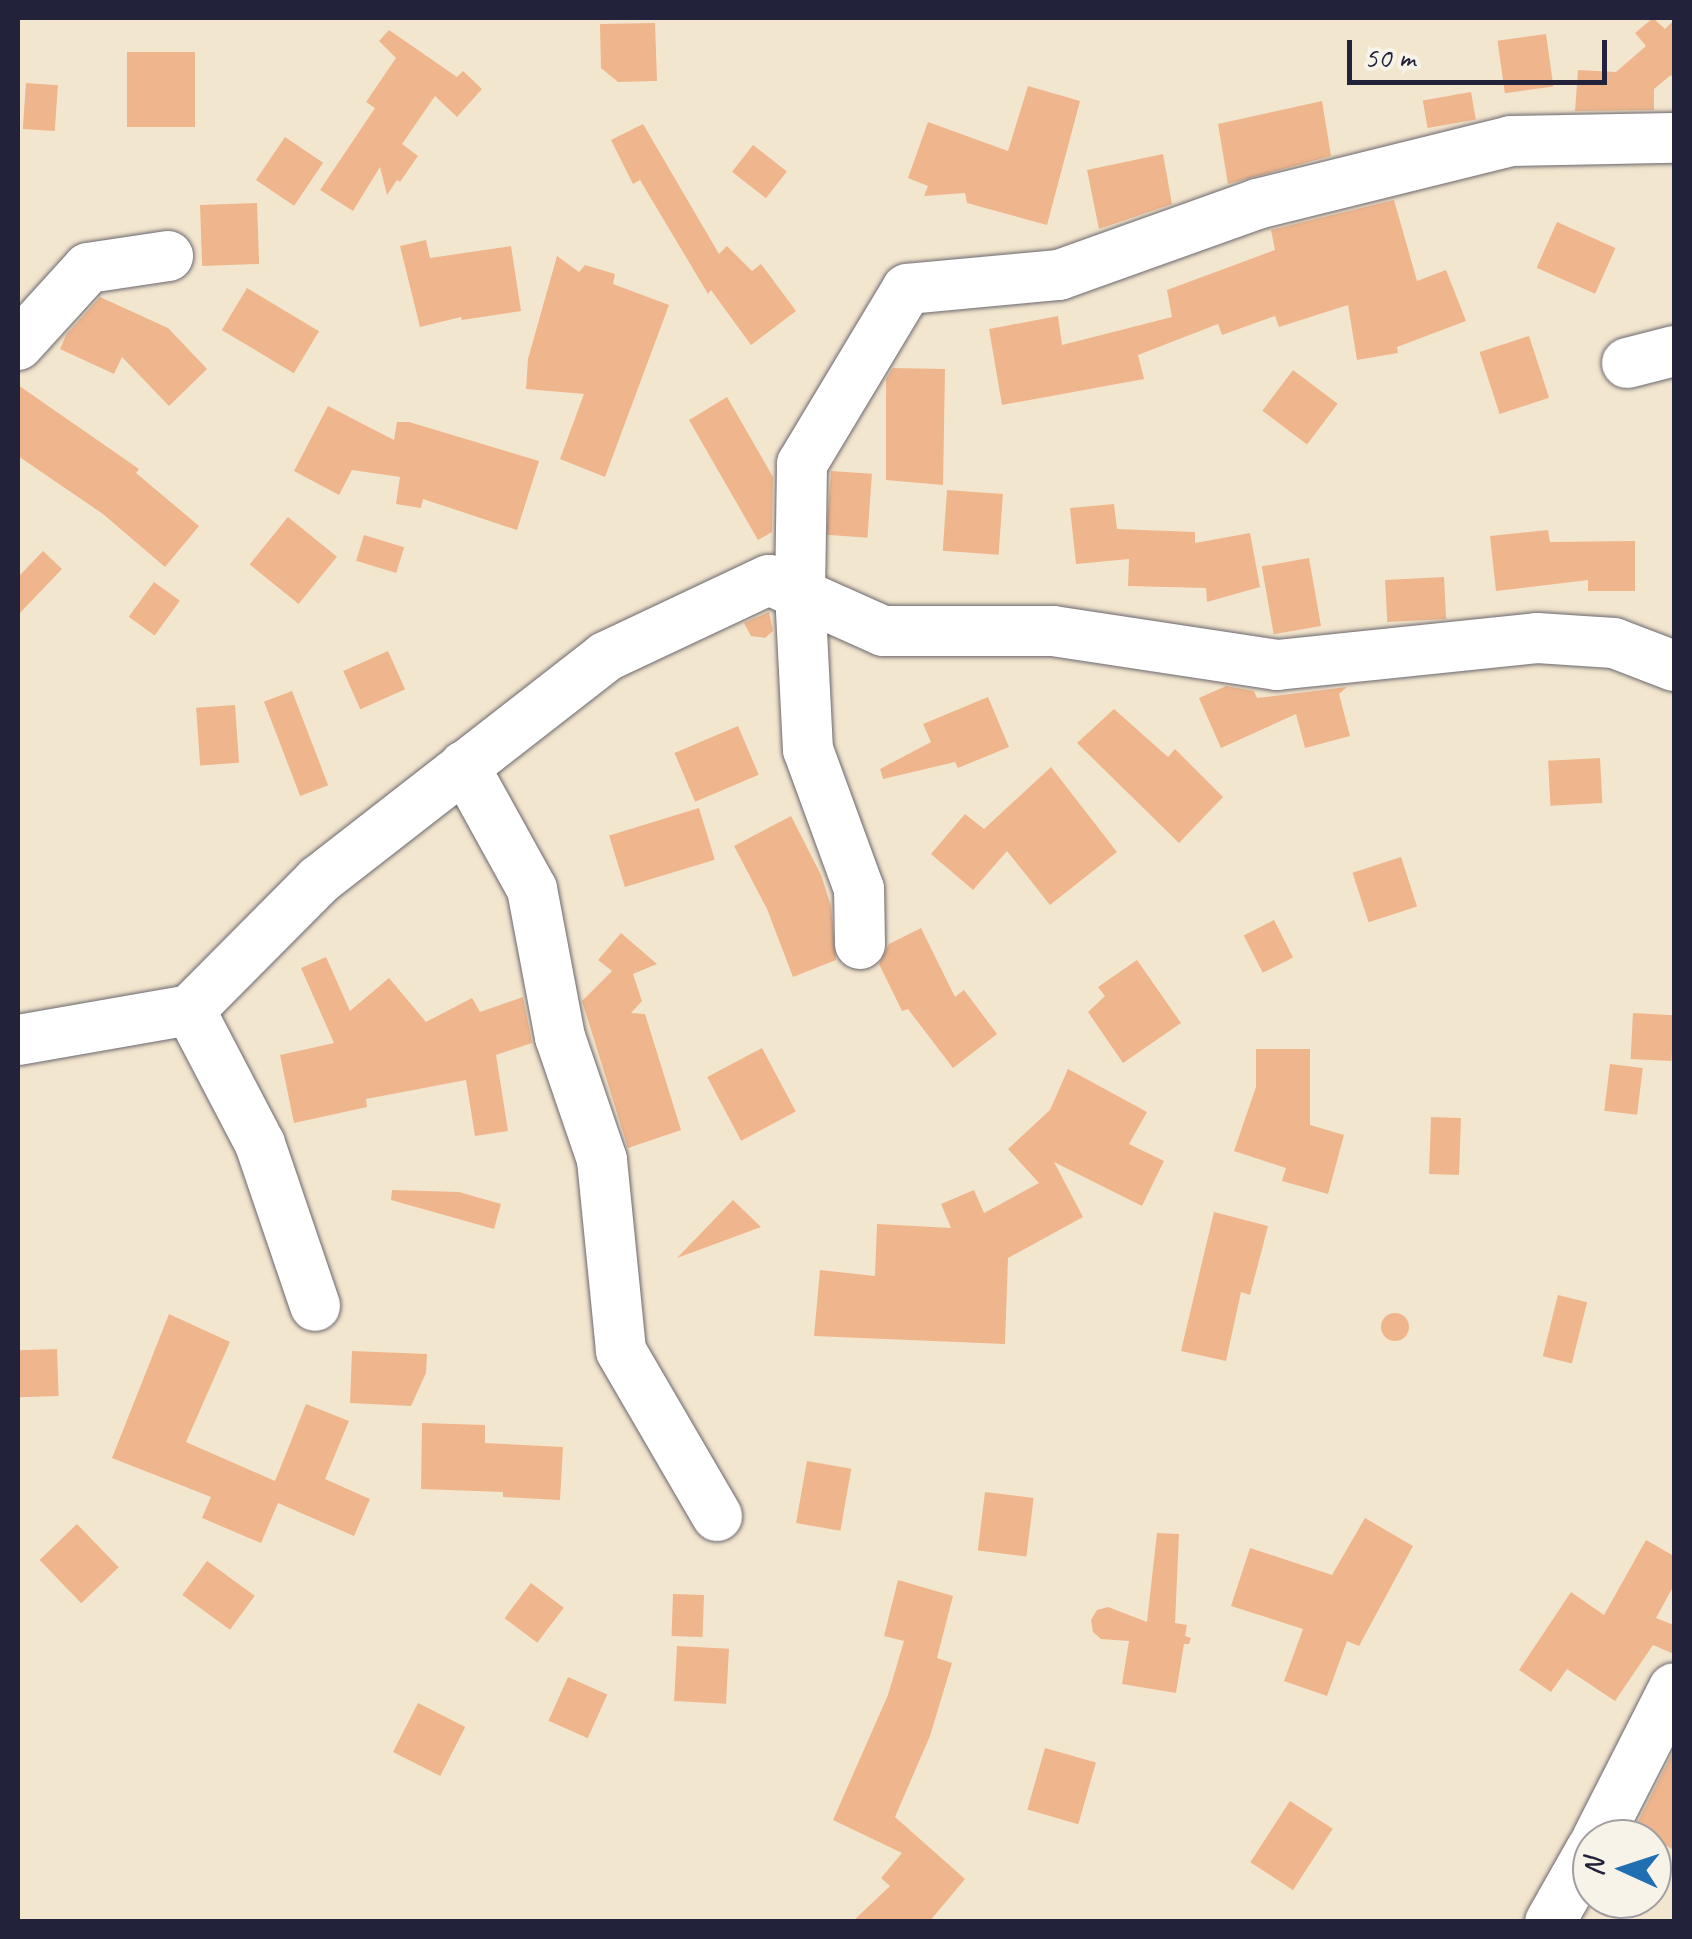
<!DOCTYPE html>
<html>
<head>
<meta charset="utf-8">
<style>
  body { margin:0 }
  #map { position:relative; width:1692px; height:1939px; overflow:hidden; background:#f3e6ce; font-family:Caveat,sans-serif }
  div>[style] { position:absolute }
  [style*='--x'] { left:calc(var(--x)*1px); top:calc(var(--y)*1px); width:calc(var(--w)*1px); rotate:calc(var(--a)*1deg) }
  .building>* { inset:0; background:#efb68d; transform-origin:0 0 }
  .round { border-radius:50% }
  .roads { filter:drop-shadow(0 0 2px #6b676e) drop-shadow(0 0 2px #6b676e) }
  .minor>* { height:50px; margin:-25px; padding:0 25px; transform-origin:25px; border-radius:25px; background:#fff }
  span { translate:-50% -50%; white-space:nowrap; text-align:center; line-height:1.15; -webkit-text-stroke:8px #f7f3e8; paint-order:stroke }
  .frame { position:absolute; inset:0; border:20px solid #22223b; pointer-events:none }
  .north { position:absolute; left:1572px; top:1819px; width:100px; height:100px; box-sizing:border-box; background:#f7f3e8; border:2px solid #a29fa3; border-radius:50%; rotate:273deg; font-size:28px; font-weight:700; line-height:40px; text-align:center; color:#22223b }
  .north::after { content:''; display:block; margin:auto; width:35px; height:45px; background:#1f6fb2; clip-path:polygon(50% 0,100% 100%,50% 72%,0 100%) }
  .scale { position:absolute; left:1347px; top:40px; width:260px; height:45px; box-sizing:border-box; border:5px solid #22223b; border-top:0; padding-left:12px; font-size:30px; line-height:35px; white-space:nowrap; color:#22223b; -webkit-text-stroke:8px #f7f3e8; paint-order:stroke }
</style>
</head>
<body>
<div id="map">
  <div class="building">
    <i style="clip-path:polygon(1653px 18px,1665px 29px,1674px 20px,1674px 79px,1671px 75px,1654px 89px,1654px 110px,1575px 111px,1578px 70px,1616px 72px,1646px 46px,1635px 33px)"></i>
    <i style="clip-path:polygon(655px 23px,657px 81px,618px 82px,601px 68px,600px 24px)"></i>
    <i style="clip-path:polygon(389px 30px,457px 77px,463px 71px,482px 89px,457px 117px,435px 96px,402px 144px,418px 156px,400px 182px,397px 180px,387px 195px,380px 167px,353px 211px,320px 190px,375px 108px,366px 102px,396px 58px,379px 41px)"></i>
    <i style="left:1546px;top:34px;width:53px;height:49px;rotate:82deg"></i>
    <i style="left:127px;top:52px;width:68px;height:75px"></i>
    <i style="left:26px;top:83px;width:32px;height:46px;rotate:4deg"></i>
    <i style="clip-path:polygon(1028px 86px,1080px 101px,1047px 225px,967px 203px,965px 193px,924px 196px,928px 186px,908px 178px,928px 122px,1008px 151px)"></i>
    <i style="left:1471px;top:92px;width:28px;height:49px;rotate:80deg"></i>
    <i style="clip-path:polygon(1322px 101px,1331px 156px,1228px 184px,1218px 124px)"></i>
    <i style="clip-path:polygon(643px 124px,719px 254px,727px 246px,752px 271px,761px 264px,796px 311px,751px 345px,711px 290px,708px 294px,640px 180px,633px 184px,611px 140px)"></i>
    <i style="left:285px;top:137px;width:46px;height:52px;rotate:34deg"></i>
    <i style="left:753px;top:145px;width:43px;height:34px;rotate:38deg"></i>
    <i style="clip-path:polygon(1163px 154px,1172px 204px,1099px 229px,1087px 170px)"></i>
    <i style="clip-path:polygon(1394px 200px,1417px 281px,1446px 270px,1466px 321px,1397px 347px,1398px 353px,1357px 360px,1348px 305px,1279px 327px,1275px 316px,1222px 335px,1218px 324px,1138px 355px,1144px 379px,1002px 405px,989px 329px,1058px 316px,1062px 345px,1172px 317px,1167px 290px,1275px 250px,1271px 230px)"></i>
    <i style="left:257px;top:203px;width:61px;height:57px;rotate:88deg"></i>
    <i style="left:1557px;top:222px;width:64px;height:50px;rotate:24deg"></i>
    <i style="clip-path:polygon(426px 240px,430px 258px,511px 246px,521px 311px,462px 320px,461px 317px,420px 327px,400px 246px)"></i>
    <i style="clip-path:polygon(557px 256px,579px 272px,585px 265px,615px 274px,613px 284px,669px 305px,605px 477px,560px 459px,584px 394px,526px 389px,528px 359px)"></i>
    <i style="left:247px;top:288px;width:84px;height:49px;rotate:31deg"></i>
    <i style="clip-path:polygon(100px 297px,168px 328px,207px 369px,169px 406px,122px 357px,114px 374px,60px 349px,66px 335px)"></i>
    <i style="left:1529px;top:336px;width:65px;height:52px;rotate:72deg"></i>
    <i style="clip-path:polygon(893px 368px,945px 369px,943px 485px,886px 480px,886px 379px)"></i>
    <i style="left:1293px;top:370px;width:56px;height:51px;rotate:37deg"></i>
    <i style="clip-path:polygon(18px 385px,139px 469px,136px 473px,199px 526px,165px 567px,103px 514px,18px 456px)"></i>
    <i style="clip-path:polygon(727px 397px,773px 477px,772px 532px,758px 540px,689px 420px)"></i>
    <i style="clip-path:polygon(328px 406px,394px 440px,397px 422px,409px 422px,539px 461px,517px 530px,423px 499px,421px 508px,396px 504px,400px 477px,352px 470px,339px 495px,294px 471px)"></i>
    <i style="left:831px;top:471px;width:41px;height:64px;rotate:4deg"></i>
    <i style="left:947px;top:490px;width:56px;height:61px;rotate:4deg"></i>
    <i style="clip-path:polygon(1114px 504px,1117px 529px,1195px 532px,1195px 543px,1250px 533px,1260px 587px,1207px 602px,1206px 588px,1128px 586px,1129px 559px,1076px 564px,1070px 508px)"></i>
    <i style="left:288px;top:517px;width:63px;height:61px;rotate:39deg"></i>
    <i style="clip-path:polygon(1548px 530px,1550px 542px,1635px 541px,1635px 591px,1588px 591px,1588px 580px,1496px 591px,1490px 536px)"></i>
    <i style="left:364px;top:535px;width:42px;height:27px;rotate:17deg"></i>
    <i style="clip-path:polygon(43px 551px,62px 569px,18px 615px,18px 577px)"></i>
    <i style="left:1309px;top:558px;width:69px;height:48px;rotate:80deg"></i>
    <i style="left:1444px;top:577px;width:42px;height:59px;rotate:87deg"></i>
    <i style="left:154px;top:582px;width:32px;height:43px;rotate:36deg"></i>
    <i style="clip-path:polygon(769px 612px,773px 631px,765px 638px,751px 636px,744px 623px)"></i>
    <i style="left:388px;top:651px;width:42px;height:49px;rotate:66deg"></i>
    <i style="clip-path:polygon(1226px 686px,1254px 691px,1257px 698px,1347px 687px,1339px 694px,1350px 736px,1305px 748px,1296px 714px,1221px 748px,1199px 698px)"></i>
    <i style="left:292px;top:691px;width:101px;height:30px;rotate:69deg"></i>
    <i style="clip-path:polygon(988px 697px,1009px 747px,958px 768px,955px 762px,883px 779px,880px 769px,931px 742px,923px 724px)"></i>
    <i style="left:235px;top:705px;width:58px;height:39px;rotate:86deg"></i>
    <i style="clip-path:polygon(1114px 709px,1168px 757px,1175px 749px,1223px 797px,1179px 843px,1077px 743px)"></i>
    <i style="left:738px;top:726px;width:53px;height:69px;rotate:67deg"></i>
    <i style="left:1600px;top:758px;width:45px;height:52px;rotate:87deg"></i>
    <i style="clip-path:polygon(1051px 767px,1117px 852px,1050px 905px,1007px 851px,973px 890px,931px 854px,965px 814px,984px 829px)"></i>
    <i style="left:699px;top:808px;width:54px;height:94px;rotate:73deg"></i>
    <i style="clip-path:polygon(791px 816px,821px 875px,831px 906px,836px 960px,793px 977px,767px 909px,734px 846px)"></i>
    <i style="left:1401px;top:857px;width:52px;height:51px;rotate:72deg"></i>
    <i style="left:1274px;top:920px;width:42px;height:34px;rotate:63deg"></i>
    <i style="clip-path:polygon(921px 928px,955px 997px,964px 990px,997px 1034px,953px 1068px,908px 1009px,902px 1011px,879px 964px,889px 944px)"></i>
    <i style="clip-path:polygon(621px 933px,657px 964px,633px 974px,642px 1001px,631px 1013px,645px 1014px,681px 1130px,628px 1148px,582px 1001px,612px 971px,598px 960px)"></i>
    <i style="clip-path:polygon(326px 957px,350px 1011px,389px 978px,426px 1022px,472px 998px,480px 1012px,523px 997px,532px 1043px,496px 1055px,508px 1131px,475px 1136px,466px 1080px,366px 1099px,367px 1107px,294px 1123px,280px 1055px,334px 1043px,301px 968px)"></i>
    <i style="clip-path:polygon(1137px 960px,1181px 1023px,1123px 1063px,1088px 1012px,1105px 996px,1098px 987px)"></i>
    <i style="left:1633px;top:1013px;width:41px;height:46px;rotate:3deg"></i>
    <i style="left:762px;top:1048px;width:72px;height:62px;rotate:62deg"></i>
    <i style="clip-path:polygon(1256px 1049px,1310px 1049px,1310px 1125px,1344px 1135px,1328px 1194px,1282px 1181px,1286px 1168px,1234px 1151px,1256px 1087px)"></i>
    <i style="left:1610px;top:1064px;width:33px;height:47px;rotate:7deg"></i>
    <i style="clip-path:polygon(1068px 1069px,1147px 1112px,1129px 1144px,1164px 1161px,1142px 1206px,1054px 1162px,1083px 1217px,1008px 1258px,1005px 1344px,814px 1336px,820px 1270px,875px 1276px,877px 1224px,951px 1228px,941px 1204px,974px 1190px,984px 1213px,1039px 1183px,1008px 1149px,1050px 1110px)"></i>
    <i style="left:1431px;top:1117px;width:30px;height:57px;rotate:2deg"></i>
    <i style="clip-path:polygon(392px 1190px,459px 1192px,501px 1204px,494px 1229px,391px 1200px)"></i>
    <i style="clip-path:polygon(733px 1200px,761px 1227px,677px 1258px)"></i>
    <i style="clip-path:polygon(1214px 1212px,1268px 1226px,1250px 1295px,1241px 1292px,1226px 1361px,1181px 1351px)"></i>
    <i style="left:1558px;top:1295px;width:30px;height:63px;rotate:14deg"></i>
    <i class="round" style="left:1381px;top:1313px;width:28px;height:28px"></i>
    <i style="clip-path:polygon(169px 1314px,230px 1342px,186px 1442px,275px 1481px,306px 1404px,349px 1421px,325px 1479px,370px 1499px,354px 1536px,278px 1503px,261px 1543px,202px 1518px,211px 1497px,112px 1458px)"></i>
    <i style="left:57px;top:1349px;width:47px;height:39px;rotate:88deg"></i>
    <i style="clip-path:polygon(352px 1351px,427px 1354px,426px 1373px,411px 1406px,350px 1403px)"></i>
    <i style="clip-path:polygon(422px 1423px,485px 1425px,485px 1443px,563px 1447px,560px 1500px,503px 1497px,503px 1492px,421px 1489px)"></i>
    <i style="left:807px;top:1461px;width:45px;height:63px;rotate:10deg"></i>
    <i style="left:985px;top:1492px;width:49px;height:59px;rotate:7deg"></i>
    <i style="clip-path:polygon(1365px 1518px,1413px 1546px,1359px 1646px,1347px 1641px,1327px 1696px,1284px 1681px,1303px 1629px,1231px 1606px,1250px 1548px,1332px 1575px)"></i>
    <i style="left:77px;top:1524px;width:60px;height:52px;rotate:46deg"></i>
    <i style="clip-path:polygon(1157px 1533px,1179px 1534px,1175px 1623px,1187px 1625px,1185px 1636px,1191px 1638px,1189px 1644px,1184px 1644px,1176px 1693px,1122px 1684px,1129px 1641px,1101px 1639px,1093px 1632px,1091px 1620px,1097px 1610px,1108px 1607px,1147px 1622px)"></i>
    <i style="clip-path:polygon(1646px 1540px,1674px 1556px,1674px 1585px,1656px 1618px,1674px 1625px,1674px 1654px,1653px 1645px,1615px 1701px,1567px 1669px,1551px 1692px,1519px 1670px,1571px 1592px,1604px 1615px)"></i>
    <i style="left:207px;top:1561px;width:59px;height:42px;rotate:36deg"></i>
    <i style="clip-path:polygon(898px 1580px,953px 1596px,937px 1658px,952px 1663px,930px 1736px,895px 1817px,965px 1879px,929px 1922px,852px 1922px,890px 1886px,881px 1878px,902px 1853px,833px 1820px,888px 1695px,904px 1641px,884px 1636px)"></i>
    <i style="left:531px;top:1583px;width:41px;height:44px;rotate:37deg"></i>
    <i style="left:673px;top:1594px;width:31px;height:42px;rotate:2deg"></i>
    <i style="left:677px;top:1646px;width:52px;height:55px;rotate:3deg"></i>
    <i style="left:568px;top:1677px;width:43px;height:48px;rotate:24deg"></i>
    <i style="left:418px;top:1703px;width:53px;height:55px;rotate:27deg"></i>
    <i style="left:1045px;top:1748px;width:53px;height:64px;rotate:16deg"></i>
    <i style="clip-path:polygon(1674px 1750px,1674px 1850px,1635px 1828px)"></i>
    <i style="left:1290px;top:1801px;width:51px;height:73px;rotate:33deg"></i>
  </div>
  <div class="roads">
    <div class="minor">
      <i style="--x:18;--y:345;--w:104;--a:-47.7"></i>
      <i style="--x:88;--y:268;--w:81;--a:-8.5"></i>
      <i style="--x:1627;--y:363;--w:49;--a:-14.3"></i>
      <i style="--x:464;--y:766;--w:141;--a:61.1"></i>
      <i style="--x:532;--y:889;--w:151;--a:79.3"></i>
      <i style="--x:560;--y:1037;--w:130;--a:71.1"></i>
      <i style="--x:602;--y:1160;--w:192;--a:84.3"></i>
      <i style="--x:621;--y:1351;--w:191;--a:59.8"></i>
      <i style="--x:860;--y:944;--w:55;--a:-91"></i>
      <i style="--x:859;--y:889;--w:148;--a:-110.1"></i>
      <i style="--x:808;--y:750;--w:157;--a:-92.9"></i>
      <i style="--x:800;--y:593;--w:129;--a:-89.1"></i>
      <i style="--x:802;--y:464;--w:204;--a:-59"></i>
      <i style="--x:907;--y:289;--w:153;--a:-5.3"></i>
      <i style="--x:1059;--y:275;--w:210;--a:-19.7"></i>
      <i style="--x:1257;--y:204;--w:262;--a:-13.9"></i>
      <i style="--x:1511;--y:141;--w:163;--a:-1.1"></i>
      <i style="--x:190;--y:1010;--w:151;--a:62.4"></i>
      <i style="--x:260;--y:1144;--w:171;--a:71.2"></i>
      <i style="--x:18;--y:1040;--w:175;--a:-9.9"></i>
      <i style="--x:190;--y:1010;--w:183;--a:-45.2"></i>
      <i style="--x:319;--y:880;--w:363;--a:-37.9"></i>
      <i style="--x:605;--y:657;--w:181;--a:-25.2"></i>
      <i style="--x:769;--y:580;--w:125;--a:24.1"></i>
      <i style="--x:883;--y:631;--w:170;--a:0"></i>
      <i style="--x:1053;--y:631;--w:227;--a:8.6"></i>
      <i style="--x:1277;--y:665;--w:261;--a:-5.9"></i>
      <i style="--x:1537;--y:638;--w:77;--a:3.7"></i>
      <i style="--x:1614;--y:643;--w:64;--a:21"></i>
      <i style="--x:1597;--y:1839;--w:169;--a:-63"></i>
      <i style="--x:1550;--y:1922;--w:85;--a:-60.4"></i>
    </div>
  </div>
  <div class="frame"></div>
  <div class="north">N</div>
  <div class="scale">50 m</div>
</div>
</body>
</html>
